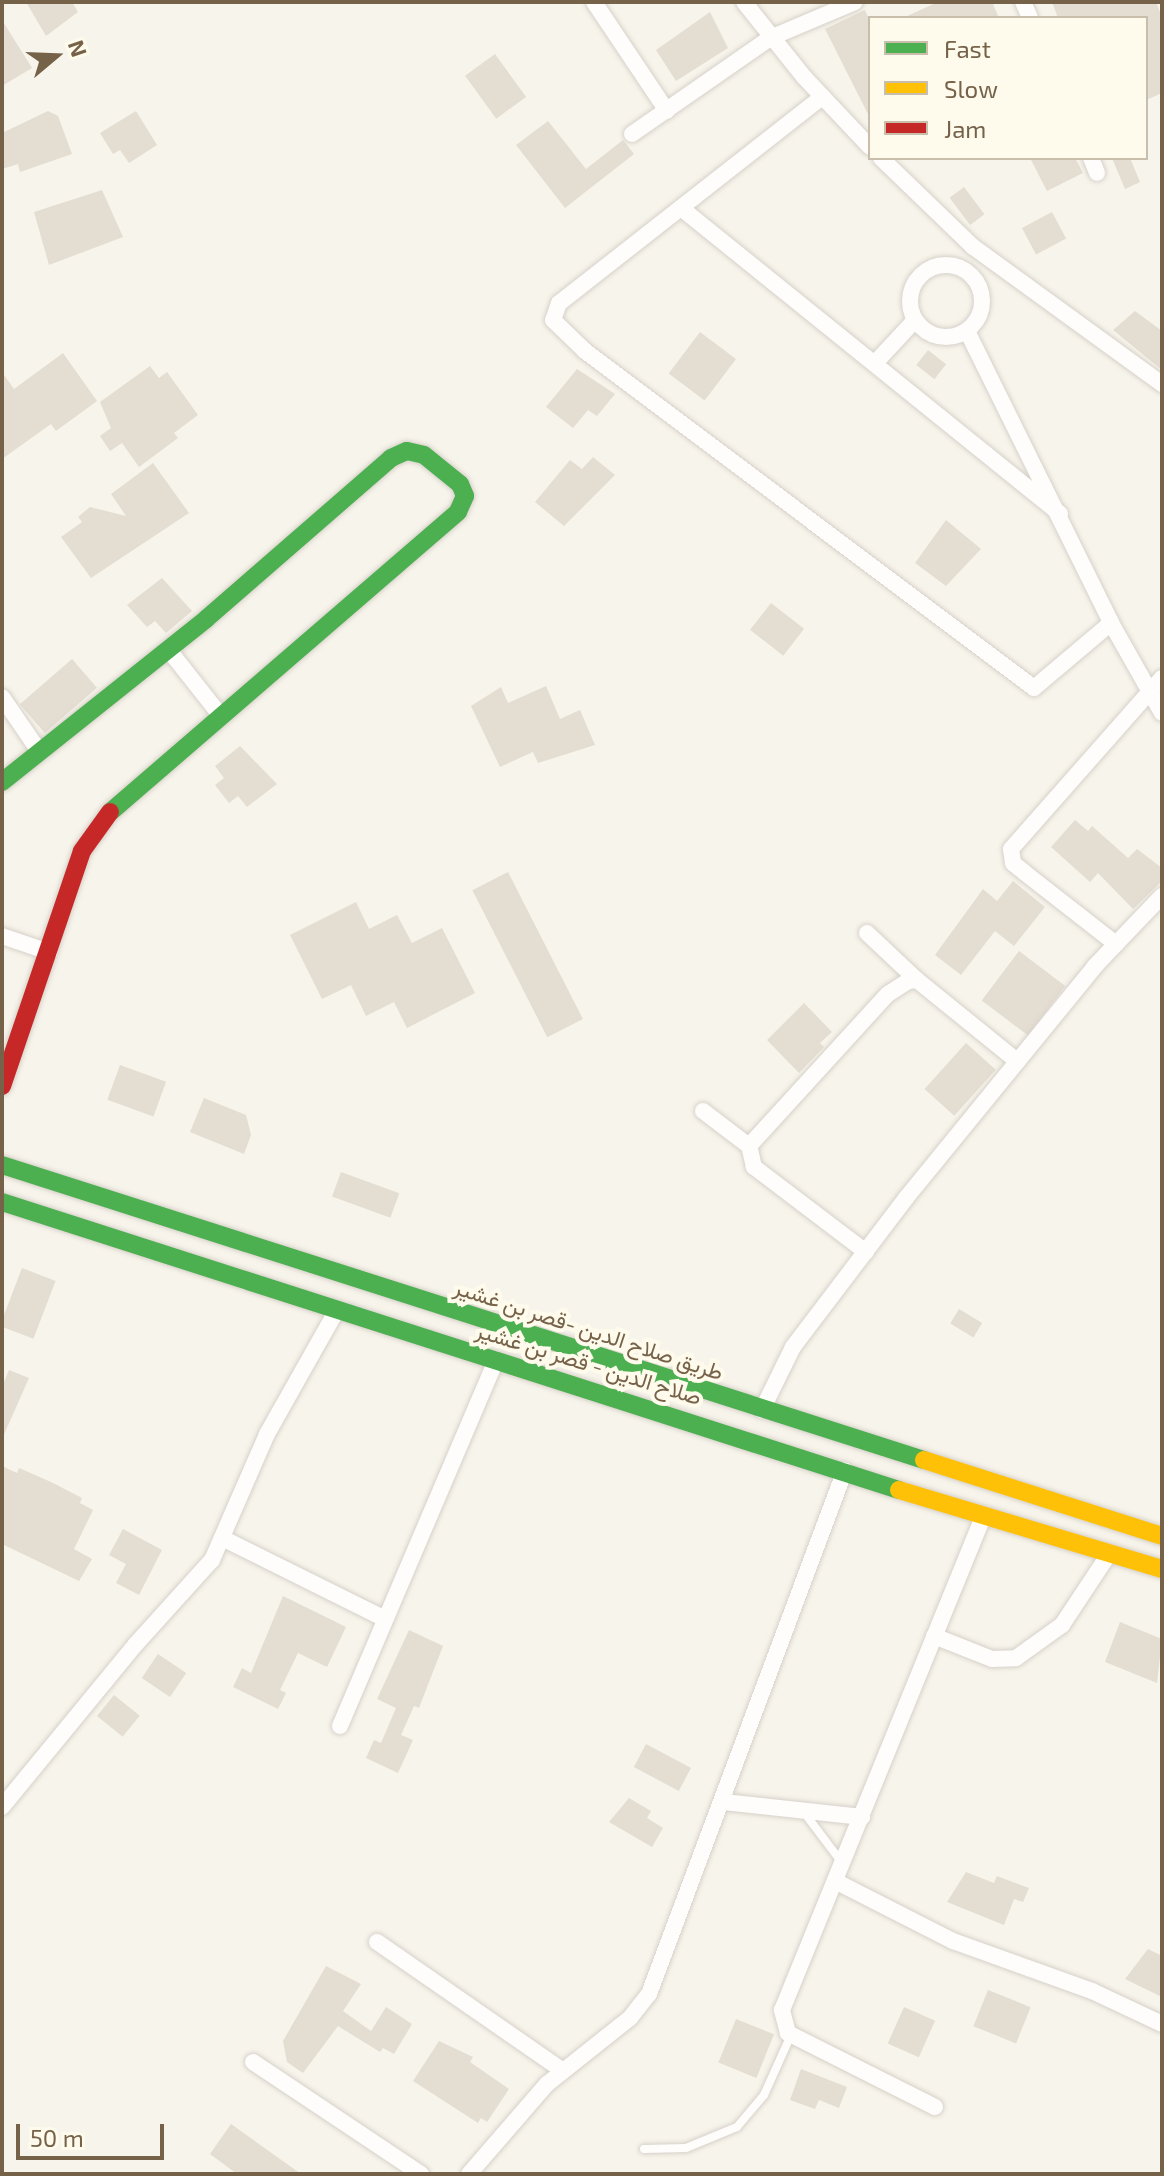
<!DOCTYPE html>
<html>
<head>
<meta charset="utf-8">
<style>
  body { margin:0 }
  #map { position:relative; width:1164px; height:2176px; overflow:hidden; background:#f7f4eb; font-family:"Exo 2",Vazirmatn,sans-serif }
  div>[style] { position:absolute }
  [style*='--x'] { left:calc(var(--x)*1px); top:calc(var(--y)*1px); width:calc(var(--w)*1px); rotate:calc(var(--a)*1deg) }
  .building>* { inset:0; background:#e4ddd2; transform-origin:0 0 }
  .roads { filter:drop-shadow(0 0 2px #d6d1c9) drop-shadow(0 0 2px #d6d1c9) }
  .lane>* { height:8px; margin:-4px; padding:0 4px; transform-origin:4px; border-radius:4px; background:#fefdfc }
  .street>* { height:16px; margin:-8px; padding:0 8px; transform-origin:8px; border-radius:8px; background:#fefdfc }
  .street>.ring { margin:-8px; padding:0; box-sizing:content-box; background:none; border:16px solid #fefdfc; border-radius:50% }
  .fast>* { height:18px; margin:-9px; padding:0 9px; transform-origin:9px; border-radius:9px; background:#4caf50 }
  .slow>* { height:18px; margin:-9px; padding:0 9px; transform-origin:9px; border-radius:9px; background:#ffc107 }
  .jam>* { height:18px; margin:-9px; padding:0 9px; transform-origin:9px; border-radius:9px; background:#c62828 }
  span { translate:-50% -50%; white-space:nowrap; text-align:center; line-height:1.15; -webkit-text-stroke:8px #fffbec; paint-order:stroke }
  .street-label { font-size:22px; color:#766249 }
  .frame { position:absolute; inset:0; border:4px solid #766249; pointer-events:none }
  .legend { position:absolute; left:868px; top:16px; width:280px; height:144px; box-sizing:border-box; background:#fffbec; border:2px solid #c8beab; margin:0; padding:10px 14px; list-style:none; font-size:24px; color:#766249 }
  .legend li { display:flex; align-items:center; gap:16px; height:40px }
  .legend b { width:40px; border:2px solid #c8beab }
  .north { position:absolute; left:16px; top:16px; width:80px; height:80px; -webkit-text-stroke:6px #fffbec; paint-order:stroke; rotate:71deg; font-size:22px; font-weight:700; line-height:32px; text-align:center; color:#766249 }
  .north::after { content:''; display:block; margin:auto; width:28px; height:36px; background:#766249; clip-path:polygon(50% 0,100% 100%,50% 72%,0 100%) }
  .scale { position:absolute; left:16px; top:2124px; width:148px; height:36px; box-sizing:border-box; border:4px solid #766249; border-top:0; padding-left:10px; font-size:24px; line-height:28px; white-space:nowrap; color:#766249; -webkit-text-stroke:6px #fffbec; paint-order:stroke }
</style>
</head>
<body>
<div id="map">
  <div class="building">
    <i style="clip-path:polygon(26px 2px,72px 2px,78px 12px,46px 36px)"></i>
    <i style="clip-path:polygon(938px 2px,992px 2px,999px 18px,903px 18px)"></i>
    <i style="clip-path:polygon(1052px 2px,1156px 2px,1162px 17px,1162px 93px,1146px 100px,1146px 18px,1058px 18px)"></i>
    <i style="clip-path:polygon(865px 10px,870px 22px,870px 118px,825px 29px)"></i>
    <i style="clip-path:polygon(710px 12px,728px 48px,676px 81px,656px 50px)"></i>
    <i style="clip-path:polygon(2px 20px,32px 68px,2px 86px)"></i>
    <i style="left:495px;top:54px;width:53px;height:37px;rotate:54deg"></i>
    <i style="clip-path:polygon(48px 111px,58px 116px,72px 154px,20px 172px,18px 164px,2px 169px,2px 133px)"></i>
    <i style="clip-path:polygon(136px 111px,157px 145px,129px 163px,120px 150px,113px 154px,100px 133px)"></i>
    <i style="clip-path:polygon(548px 121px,586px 169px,623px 140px,634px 154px,565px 208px,516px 145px)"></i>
    <i style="clip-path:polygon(1030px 158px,1075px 158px,1083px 173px,1047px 191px)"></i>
    <i style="clip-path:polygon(1112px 158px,1130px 158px,1140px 182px,1125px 189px)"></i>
    <i style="left:964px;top:187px;width:34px;height:18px;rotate:53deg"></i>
    <i style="clip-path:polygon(102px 190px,123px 237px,49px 265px,34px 212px)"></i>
    <i style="left:1052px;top:212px;width:30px;height:34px;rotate:62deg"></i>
    <i style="clip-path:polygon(1135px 311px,1162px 331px,1162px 370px,1113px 330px)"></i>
    <i style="left:700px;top:332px;width:45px;height:52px;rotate:37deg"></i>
    <i style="left:928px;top:350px;width:23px;height:19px;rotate:38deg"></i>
    <i style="clip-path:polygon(63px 353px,97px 401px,56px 431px,51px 424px,2px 459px,2px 372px,14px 389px)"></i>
    <i style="clip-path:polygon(150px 366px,159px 378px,167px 372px,198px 415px,174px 433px,178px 438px,139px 467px,122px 443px,110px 451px,100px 436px,111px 428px,100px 402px)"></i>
    <i style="clip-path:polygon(577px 369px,615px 394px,597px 416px,588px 410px,573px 428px,546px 407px)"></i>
    <i style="clip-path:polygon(593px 457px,615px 475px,564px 526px,535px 502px,570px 460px,582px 469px)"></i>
    <i style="clip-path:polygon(153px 463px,189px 513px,91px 578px,61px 537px,82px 522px,78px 517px,90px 507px,126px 516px,111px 494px)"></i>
    <i style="clip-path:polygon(946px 520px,981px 549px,946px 586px,915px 563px)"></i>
    <i style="clip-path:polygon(162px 578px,192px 611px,166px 633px,155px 621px,147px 627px,127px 605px)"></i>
    <i style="left:771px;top:603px;width:42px;height:34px;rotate:38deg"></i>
    <i style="left:72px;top:659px;width:38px;height:69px;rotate:49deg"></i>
    <i style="clip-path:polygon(546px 686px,560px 719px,580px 710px,595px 745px,538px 763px,533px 752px,500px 767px,471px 706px,501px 687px,508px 703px)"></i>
    <i style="clip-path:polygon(240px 746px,277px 784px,247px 807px,238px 796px,229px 803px,215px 785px,224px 778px,215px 766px)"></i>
    <i style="clip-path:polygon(1075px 820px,1088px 831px,1092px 826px,1128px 858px,1137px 849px,1162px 868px,1162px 881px,1133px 909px,1098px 873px,1090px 882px,1051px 847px)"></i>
    <i style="left:508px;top:872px;width:165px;height:40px;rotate:63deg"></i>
    <i style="clip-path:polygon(1013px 881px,1045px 907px,1014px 946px,995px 931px,961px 975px,935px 955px,983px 889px,997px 901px)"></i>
    <i style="clip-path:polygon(356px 902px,369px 929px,397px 915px,412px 943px,442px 928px,475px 993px,407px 1028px,394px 1002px,366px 1016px,351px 985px,322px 999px,290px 935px)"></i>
    <i style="left:1019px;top:951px;width:58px;height:62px;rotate:37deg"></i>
    <i style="clip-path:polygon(804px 1003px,832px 1032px,820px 1043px,824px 1047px,799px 1073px,767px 1040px)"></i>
    <i style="left:966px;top:1043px;width:40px;height:62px;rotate:42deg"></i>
    <i style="left:120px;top:1065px;width:49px;height:37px;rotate:20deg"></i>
    <i style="clip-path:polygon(204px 1098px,246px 1115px,251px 1135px,244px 1154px,190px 1132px)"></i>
    <i style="left:341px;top:1172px;width:62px;height:26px;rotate:20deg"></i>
    <i style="left:22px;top:1268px;width:36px;height:62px;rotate:21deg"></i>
    <i style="left:959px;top:1309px;width:27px;height:17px;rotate:31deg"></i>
    <i style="clip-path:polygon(9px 1370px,29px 1378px,2px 1439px,2px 1387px)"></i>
    <i style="clip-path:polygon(2px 1466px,17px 1473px,19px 1468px,51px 1482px,82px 1498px,80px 1503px,93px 1510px,74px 1549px,92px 1559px,79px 1581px,2px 1544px)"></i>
    <i style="clip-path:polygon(123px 1529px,162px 1550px,139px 1595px,116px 1583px,126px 1564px,109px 1555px)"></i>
    <i style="clip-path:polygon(283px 1596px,346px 1627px,327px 1667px,298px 1653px,280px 1690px,286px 1693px,278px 1709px,233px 1687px,242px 1668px,251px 1673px)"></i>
    <i style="clip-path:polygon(1120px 1622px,1162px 1639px,1157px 1683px,1105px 1662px)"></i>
    <i style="clip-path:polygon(409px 1630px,443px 1646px,419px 1708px,414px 1706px,401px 1735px,413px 1740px,398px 1773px,366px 1758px,374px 1740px,381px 1743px,396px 1708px,377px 1699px)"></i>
    <i style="left:158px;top:1654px;width:34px;height:29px;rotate:34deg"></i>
    <i style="left:114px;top:1695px;width:33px;height:27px;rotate:39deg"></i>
    <i style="left:646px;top:1744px;width:51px;height:26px;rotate:28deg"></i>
    <i style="clip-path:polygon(629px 1798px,651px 1811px,647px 1818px,663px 1828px,652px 1847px,609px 1822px)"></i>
    <i style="clip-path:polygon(966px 1872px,994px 1883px,997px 1876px,1029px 1888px,1023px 1902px,1014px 1899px,1004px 1925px,947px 1902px)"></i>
    <i style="clip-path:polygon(1148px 1949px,1162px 1956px,1162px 1997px,1125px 1979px)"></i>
    <i style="clip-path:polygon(326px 1966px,361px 1984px,343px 2011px,371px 2031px,386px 2007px,412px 2024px,394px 2054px,383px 2048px,380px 2052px,338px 2026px,303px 2073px,287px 2062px,283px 2041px)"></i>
    <i style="left:988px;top:1990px;width:46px;height:39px;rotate:22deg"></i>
    <i style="left:904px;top:2007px;width:34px;height:40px;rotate:24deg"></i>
    <i style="left:736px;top:2019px;width:41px;height:47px;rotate:22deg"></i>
    <i style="clip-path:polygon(439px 2041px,473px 2057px,470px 2062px,509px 2089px,487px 2122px,481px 2118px,478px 2123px,413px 2081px)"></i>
    <i style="clip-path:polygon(801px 2069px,847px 2087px,839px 2108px,819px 2100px,815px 2109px,790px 2100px)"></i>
    <i style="clip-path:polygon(231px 2124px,301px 2174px,237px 2174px,210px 2154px)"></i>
  </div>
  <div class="roads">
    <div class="lane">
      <i style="--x:803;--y:1811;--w:66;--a:53"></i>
      <i style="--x:644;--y:2149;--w:42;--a:-1.4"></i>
      <i style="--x:686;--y:2148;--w:55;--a:-22.4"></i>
      <i style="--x:737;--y:2127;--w:42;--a:-49.8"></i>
      <i style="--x:764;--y:2095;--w:66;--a:-65.8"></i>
    </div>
    <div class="street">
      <i style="--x:594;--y:2;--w:131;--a:56.2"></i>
      <i style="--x:744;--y:2;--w:96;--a:51.3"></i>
      <i style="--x:804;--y:77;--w:96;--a:46.7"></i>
      <i style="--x:1023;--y:2;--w:17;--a:66"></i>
      <i style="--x:822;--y:97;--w:334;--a:141.9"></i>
      <i style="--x:559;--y:303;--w:18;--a:109"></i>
      <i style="--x:553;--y:320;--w:45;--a:44.1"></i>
      <i style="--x:585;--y:351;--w:561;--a:36.89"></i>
      <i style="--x:1034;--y:688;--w:101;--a:-40.2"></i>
      <i style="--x:632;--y:134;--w:168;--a:-34.8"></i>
      <i style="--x:770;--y:38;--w:92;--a:-23"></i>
      <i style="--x:881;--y:158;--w:127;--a:44"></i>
      <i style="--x:972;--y:246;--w:235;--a:36"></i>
      <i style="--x:1091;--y:158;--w:16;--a:68"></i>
      <i style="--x:681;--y:208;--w:487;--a:38.9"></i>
      <i class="ring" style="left:910px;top:265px;width:56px;height:56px"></i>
      <i style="--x:967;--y:331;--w:326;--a:63.7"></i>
      <i style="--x:1111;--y:623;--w:103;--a:60.5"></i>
      <i style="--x:876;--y:362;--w:57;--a:-47.1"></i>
      <i style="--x:168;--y:649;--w:85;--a:51.7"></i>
      <i style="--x:2;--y:697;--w:65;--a:55.6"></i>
      <i style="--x:867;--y:933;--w:69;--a:43.2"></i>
      <i style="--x:2;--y:936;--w:50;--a:18.8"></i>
      <i style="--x:1116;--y:944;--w:117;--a:-142"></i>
      <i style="--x:1024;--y:872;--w:14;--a:-141"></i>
      <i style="--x:1013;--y:863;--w:14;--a:-98"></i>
      <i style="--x:1011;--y:849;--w:228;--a:-48.6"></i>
      <i style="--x:703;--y:1111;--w:58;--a:37.3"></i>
      <i style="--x:866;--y:1252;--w:141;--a:-142.8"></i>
      <i style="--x:754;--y:1167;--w:22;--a:-103"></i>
      <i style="--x:749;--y:1146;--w:206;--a:-47.6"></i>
      <i style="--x:888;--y:994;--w:24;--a:-33"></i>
      <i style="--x:908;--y:981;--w:9;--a:-6"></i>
      <i style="--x:917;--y:980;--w:129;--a:39"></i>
      <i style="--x:762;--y:1410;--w:70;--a:-63.8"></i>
      <i style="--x:793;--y:1347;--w:187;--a:-52.8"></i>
      <i style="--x:906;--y:1198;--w:299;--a:-50.8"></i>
      <i style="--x:1095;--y:966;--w:97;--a:-46.3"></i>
      <i style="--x:222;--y:1538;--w:182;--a:26.4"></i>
      <i style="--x:934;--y:1636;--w:62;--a:21.6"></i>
      <i style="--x:992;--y:1659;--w:24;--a:-2"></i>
      <i style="--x:1016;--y:1658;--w:57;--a:-35.7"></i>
      <i style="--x:1062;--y:1625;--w:85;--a:-56.5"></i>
      <i style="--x:340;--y:1726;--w:398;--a:-66.9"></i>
      <i style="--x:724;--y:1802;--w:139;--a:6.2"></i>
      <i style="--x:2;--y:1807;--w:211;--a:-50.6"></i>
      <i style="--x:136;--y:1644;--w:113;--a:-47.9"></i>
      <i style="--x:212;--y:1560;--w:137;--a:-66.4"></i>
      <i style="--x:267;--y:1434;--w:142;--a:-60.6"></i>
      <i style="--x:837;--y:1882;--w:130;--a:27"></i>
      <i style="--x:953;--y:1941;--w:148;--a:19.8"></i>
      <i style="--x:1092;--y:1991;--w:77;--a:25.2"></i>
      <i style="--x:377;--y:1942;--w:226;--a:34.7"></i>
      <i style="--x:253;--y:2062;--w:202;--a:33.7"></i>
      <i style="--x:935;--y:2107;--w:165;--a:-153.3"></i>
      <i style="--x:788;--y:2033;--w:24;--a:-105"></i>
      <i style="--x:782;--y:2010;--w:532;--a:-67.82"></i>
      <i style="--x:469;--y:2174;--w:119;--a:-49.1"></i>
      <i style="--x:547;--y:2084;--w:106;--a:-38.5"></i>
      <i style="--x:630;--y:2018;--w:31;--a:-52"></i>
      <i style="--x:649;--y:1994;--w:559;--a:-69.49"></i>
    </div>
    <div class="fast">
      <i style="--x:2;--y:782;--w:261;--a:-38.6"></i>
      <i style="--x:206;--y:619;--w:245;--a:-41"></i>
      <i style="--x:391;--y:458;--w:17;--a:-24"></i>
      <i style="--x:407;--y:451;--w:17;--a:13"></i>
      <i style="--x:424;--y:455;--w:46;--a:38.9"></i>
      <i style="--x:460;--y:484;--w:13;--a:67"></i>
      <i style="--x:465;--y:496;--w:17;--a:114"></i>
      <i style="--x:458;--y:512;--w:459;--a:139.2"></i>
      <i style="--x:2;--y:1165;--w:968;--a:17.74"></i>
      <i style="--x:2;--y:1202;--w:942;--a:17.8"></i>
    </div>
    <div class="slow">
      <i style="--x:924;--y:1460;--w:250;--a:17.7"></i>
      <i style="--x:899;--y:1490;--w:275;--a:16.7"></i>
    </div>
    <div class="jam">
      <i style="--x:2;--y:1086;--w:248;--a:-71.2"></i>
      <i style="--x:82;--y:851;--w:48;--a:-54.3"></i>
    </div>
  </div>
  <div class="street-label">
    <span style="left:589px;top:1329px;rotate:18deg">طريق صلاح الدين -قصر بن غشير</span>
    <span style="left:589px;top:1363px;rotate:17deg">صلاح الدين - قصر بن غشير</span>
  </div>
  <div class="frame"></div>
  <ul class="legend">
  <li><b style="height:10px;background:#4caf50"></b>Fast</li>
  <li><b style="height:10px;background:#ffc107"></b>Slow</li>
  <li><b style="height:10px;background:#c62828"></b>Jam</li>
  </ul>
  <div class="north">N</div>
  <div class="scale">50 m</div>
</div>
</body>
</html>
